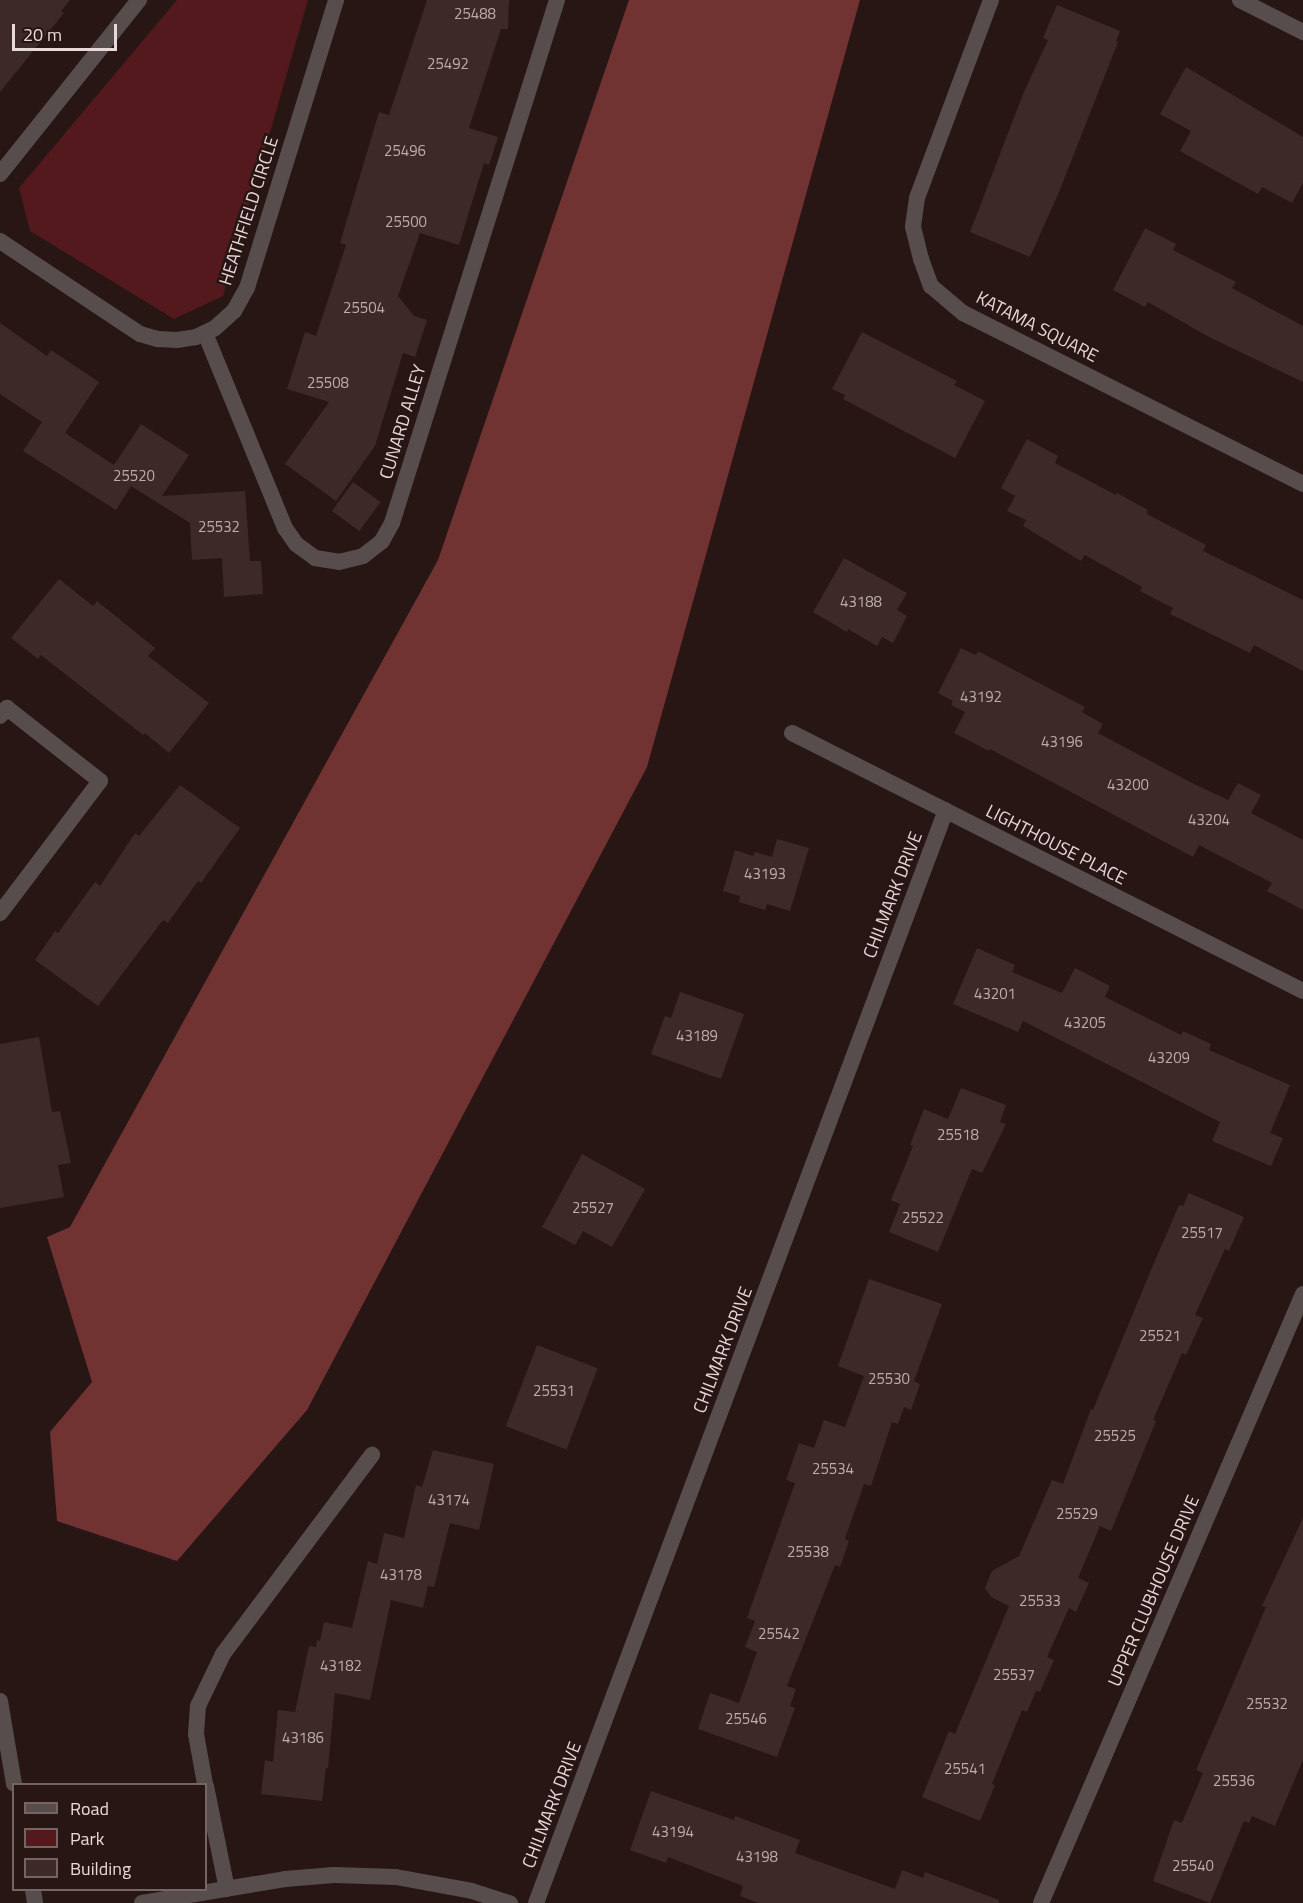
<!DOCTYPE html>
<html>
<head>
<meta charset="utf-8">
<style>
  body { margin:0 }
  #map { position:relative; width:1303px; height:1903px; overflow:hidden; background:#281615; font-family:"Titillium Web",sans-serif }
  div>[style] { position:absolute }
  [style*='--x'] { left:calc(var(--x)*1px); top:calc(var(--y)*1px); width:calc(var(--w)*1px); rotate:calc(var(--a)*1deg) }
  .green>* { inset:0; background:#54191c }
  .forest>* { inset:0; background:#713232 }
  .building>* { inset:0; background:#3c2928; transform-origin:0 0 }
  .minor>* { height:16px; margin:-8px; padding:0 8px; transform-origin:8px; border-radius:8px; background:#574d4c }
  span { translate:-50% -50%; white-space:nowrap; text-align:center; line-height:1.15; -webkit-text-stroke:5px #281615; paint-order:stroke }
  .number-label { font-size:15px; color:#bcadad }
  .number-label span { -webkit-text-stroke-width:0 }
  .street-label { font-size:18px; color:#e7d9d9 }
  .legend { position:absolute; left:12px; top:1783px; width:195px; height:108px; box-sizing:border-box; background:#281615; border:2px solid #746463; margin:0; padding:8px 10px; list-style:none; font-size:18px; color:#e7d9d9 }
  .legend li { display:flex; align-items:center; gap:12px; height:30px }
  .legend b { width:30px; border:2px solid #746463 }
  .scale { position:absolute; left:12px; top:24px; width:105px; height:27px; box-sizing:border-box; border:3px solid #e7d9d9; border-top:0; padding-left:8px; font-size:18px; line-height:21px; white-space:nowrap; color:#e7d9d9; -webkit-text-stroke:4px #281615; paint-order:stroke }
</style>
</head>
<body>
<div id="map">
  <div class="green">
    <i style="clip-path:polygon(177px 0,308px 0,223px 296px,174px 319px,30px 231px,19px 188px)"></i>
  </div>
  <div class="forest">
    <i style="clip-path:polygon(629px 0,860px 0,647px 767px,307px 1410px,177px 1561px,57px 1521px,50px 1432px,92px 1382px,47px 1237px,70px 1227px,438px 560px)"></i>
  </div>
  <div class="building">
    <i style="clip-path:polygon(0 0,70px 0,61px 11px,64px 13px,0 92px)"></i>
    <i style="clip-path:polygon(427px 0,509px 0,508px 29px,501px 29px,469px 128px,498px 137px,489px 165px,484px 163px,459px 245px,420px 233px,398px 296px,414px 316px,427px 320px,415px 357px,403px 353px,375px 446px,336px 501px,285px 464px,329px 402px,287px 389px,305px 332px,316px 336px,346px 245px,340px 243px,379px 112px,389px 115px)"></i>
    <i style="clip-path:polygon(1057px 5px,1120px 31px,1116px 41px,1118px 42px,1059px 192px,1030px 257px,970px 232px,1023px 94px,1048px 40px,1043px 38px)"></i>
    <i style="clip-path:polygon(1186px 67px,1303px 137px,1303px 183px,1292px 203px,1262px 187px,1258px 194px,1180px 151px,1191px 131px,1160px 114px)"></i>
    <i style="clip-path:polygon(1145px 228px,1176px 244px,1173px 250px,1236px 282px,1232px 288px,1303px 326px,1303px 382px,1207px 336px,1148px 302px,1145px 307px,1113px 290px)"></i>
    <i style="clip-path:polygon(0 323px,47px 356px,51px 350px,99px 382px,65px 433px,114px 465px,141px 424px,189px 455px,162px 496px,245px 491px,250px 561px,261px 561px,263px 594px,224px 597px,222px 558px,192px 560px,190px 523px,131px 486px,116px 510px,23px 451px,42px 422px,0 394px)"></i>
    <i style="clip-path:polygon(862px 332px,957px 381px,954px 385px,985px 401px,955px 458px,843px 399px,845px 395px,832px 389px)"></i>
    <i style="clip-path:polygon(1027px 439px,1058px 456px,1055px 463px,1116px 495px,1117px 493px,1148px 510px,1147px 514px,1206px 545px,1203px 551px,1303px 600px,1303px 671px,1254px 645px,1250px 653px,1170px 614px,1173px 608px,1140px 591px,1142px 587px,1085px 555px,1081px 561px,1023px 526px,1026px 520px,1007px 511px,1015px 496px,1001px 488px)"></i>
    <i style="left:353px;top:482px;width:34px;height:36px;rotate:36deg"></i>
    <i style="clip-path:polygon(844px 558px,907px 593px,897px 610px,907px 616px,893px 643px,882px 637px,877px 646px,848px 629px,847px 632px,813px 612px)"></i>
    <i style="clip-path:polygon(59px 579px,93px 606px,97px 601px,155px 648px,148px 656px,209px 703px,169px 753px,145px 733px,143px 735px,41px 655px,38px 659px,11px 638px)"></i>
    <i style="clip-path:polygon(961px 648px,976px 655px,978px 651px,1085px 707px,1082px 712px,1103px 724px,1098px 733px,1190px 782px,1228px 800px,1238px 783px,1261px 795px,1251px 813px,1303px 840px,1303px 910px,1267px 891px,1272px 883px,1199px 845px,1193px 857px,990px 749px,989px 751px,954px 733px,965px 712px,951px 705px,953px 701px,938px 693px)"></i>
    <i style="clip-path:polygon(180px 785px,240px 828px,201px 883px,198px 881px,168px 923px,163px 920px,98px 1006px,35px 960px,55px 931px,58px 933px,95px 882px,100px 886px,135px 833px,139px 836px)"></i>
    <i style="clip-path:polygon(777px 839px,809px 848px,790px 911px,767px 904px,765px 910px,739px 902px,740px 896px,723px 891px,735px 850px,753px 856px,755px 852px,772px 857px)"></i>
    <i style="clip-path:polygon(977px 948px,1015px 965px,1012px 972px,1062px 993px,1075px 968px,1110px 986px,1105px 997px,1181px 1035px,1183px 1031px,1211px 1044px,1209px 1050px,1290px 1085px,1270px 1133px,1283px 1138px,1271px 1166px,1212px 1141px,1220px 1122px,1023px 1021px,1018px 1032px,953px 1004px)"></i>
    <i style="clip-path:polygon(680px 992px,744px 1014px,721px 1079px,651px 1054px,665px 1016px,671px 1018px)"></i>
    <i style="clip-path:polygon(39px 1037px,52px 1112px,60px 1111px,71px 1163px,58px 1165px,64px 1197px,0 1208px,0 1044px)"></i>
    <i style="clip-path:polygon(961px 1088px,1006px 1105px,1000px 1122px,1006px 1124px,982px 1173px,972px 1169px,938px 1252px,889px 1232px,900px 1204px,891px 1200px,913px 1146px,910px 1145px,924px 1109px,948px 1119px)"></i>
    <i style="clip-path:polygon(582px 1154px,645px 1189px,612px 1247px,583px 1231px,575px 1245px,542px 1227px)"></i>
    <i style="clip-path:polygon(1189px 1193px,1244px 1217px,1229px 1251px,1225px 1249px,1195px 1315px,1203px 1318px,1186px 1355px,1182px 1353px,1153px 1420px,1156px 1421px,1111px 1531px,1100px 1526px,1078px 1578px,1089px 1583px,1076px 1612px,1069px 1608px,1047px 1657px,1054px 1660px,1040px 1692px,1036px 1691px,1027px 1712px,1022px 1710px,992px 1784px,995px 1785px,980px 1821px,922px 1797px,949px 1731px,955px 1734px,1009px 1606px,991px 1597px,985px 1588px,992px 1571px,1019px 1556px,1052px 1480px,1063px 1484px,1091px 1409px,1093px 1410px,1151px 1270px,1179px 1205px,1183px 1206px)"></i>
    <i style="clip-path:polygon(869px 1279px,942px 1304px,914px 1381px,920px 1384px,911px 1410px,904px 1407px,898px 1424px,892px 1422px,871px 1486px,864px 1484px,845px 1539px,849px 1541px,840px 1567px,835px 1565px,787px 1686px,796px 1689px,790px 1706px,795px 1708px,777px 1757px,698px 1729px,710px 1693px,739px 1703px,757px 1652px,745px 1647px,755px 1621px,747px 1618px,795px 1483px,786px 1480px,799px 1443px,814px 1448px,824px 1420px,845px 1427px,864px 1376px,838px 1366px)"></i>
    <i style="left:537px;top:1345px;width:65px;height:87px;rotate:21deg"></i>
    <i style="clip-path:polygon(433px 1450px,494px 1464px,479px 1530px,450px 1523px,434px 1587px,428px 1586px,423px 1608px,391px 1600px,370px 1700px,335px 1693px,328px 1768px,326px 1768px,322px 1801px,261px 1794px,265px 1760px,273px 1762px,278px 1710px,295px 1712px,309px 1646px,316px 1647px,317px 1640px,320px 1641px,324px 1622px,352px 1628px,368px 1561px,377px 1564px,384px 1533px,404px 1538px,416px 1485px,422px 1487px)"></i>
    <i style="clip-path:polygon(1303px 1518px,1303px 1760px,1275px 1826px,1252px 1816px,1249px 1823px,1244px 1821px,1210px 1903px,1153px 1881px,1174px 1820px,1182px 1823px,1203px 1773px,1196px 1770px,1266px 1607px,1262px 1606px)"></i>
    <i style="clip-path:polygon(651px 1791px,734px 1820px,735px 1816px,800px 1840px,795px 1853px,895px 1889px,902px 1870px,923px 1878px,925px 1872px,999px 1900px,999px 1903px,758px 1903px,740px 1896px,743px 1886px,668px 1857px,666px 1863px,630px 1850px)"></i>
  </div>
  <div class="minor">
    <i style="--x:991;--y:0;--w:211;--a:110.5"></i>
    <i style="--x:917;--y:198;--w:29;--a:98"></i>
    <i style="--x:913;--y:227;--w:33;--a:76"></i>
    <i style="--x:921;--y:259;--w:29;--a:70"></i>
    <i style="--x:931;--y:286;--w:42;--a:40.2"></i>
    <i style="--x:963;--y:313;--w:381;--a:26.7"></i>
    <i style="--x:1240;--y:0;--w:71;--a:26.9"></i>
    <i style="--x:0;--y:174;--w:223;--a:-51.4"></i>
    <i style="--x:0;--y:241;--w:168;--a:33.6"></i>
    <i style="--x:140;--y:334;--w:19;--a:16"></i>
    <i style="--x:158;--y:339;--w:19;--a:3"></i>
    <i style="--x:177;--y:340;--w:19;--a:-9"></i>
    <i style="--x:196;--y:337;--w:21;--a:-25"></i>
    <i style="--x:215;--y:328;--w:25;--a:-42"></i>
    <i style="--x:234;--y:311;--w:26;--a:-61"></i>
    <i style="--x:247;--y:288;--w:301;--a:-72.8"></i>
    <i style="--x:205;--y:333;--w:211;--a:67.7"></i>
    <i style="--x:285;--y:528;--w:19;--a:55"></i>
    <i style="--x:296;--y:544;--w:24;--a:36"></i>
    <i style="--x:315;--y:558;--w:24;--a:9"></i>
    <i style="--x:339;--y:562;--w:25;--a:-14"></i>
    <i style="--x:363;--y:556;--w:24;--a:-38"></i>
    <i style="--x:382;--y:541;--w:21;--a:-61"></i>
    <i style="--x:392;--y:523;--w:548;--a:-72.49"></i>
    <i style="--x:0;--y:716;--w:11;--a:-49"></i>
    <i style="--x:7;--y:708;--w:118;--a:38.1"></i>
    <i style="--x:100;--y:781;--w:166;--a:127.1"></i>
    <i style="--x:792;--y:733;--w:572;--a:26.79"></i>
    <i style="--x:0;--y:1701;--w:84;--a:80.4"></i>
    <i style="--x:205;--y:1784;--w:51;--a:-100.2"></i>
    <i style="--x:196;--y:1734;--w:28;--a:-86"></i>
    <i style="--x:198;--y:1706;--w:58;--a:-64.3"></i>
    <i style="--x:223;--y:1654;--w:249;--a:-53.2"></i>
    <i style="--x:206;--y:1786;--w:105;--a:78.5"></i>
    <i style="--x:33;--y:1890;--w:13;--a:81"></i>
    <i style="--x:142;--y:1903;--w:145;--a:-9.5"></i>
    <i style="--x:285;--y:1879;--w:49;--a:-4.7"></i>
    <i style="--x:334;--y:1875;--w:62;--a:1.8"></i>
    <i style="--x:396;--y:1877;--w:77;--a:10.4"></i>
    <i style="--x:472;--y:1891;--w:40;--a:18"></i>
    <i style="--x:536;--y:1903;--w:1167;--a:-69.44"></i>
    <i style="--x:1041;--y:1903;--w:663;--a:-66.72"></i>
  </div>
  <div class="number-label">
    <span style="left:475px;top:14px">25488</span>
    <span style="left:448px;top:64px">25492</span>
    <span style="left:405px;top:151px">25496</span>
    <span style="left:406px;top:222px">25500</span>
    <span style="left:364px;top:308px">25504</span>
    <span style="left:328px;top:383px">25508</span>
    <span style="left:134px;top:476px">25520</span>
    <span style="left:219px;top:527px">25532</span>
    <span style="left:861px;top:602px">43188</span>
    <span style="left:981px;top:697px">43192</span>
    <span style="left:1062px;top:742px">43196</span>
    <span style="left:1128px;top:785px">43200</span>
    <span style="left:1209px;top:820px">43204</span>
    <span style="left:765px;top:874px">43193</span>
    <span style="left:995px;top:994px">43201</span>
    <span style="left:1085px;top:1023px">43205</span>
    <span style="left:697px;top:1036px">43189</span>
    <span style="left:1169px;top:1058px">43209</span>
    <span style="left:958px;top:1135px">25518</span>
    <span style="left:593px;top:1208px">25527</span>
    <span style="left:923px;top:1218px">25522</span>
    <span style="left:1202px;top:1233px">25517</span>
    <span style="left:1160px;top:1336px">25521</span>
    <span style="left:889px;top:1379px">25530</span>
    <span style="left:554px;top:1391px">25531</span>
    <span style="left:1115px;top:1436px">25525</span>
    <span style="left:833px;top:1469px">25534</span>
    <span style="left:449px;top:1500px">43174</span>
    <span style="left:1077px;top:1514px">25529</span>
    <span style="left:808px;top:1552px">25538</span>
    <span style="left:401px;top:1575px">43178</span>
    <span style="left:1040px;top:1601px">25533</span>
    <span style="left:779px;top:1634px">25542</span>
    <span style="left:341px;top:1666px">43182</span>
    <span style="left:1014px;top:1675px">25537</span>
    <span style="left:1267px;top:1704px">25532</span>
    <span style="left:746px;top:1719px">25546</span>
    <span style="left:303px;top:1738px">43186</span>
    <span style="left:965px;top:1769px">25541</span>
    <span style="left:1234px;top:1781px">25536</span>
    <span style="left:673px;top:1832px">43194</span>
    <span style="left:757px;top:1857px">43198</span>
    <span style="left:1193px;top:1866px">25540</span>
  </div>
  <div class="street-label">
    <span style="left:249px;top:211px;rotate:-72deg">HEATHFIELD CIRCLE</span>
    <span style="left:1037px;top:327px;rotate:27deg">KATAMA SQUARE</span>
    <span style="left:403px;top:422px;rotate:-73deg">CUNARD ALLEY</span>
    <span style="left:1056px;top:845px;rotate:27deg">LIGHTHOUSE PLACE</span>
    <span style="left:893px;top:895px;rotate:-69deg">CHILMARK DRIVE</span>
    <span style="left:723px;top:1350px;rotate:-69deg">CHILMARK DRIVE</span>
    <span style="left:1154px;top:1591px;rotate:-67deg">UPPER CLUBHOUSE DRIVE</span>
    <span style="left:552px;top:1805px;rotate:-69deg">CHILMARK DRIVE</span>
  </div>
  <ul class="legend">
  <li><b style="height:8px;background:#574d4c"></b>Road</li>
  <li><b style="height:16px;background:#54191c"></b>Park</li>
  <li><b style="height:16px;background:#3c2928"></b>Building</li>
  </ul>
  <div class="scale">20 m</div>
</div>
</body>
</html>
